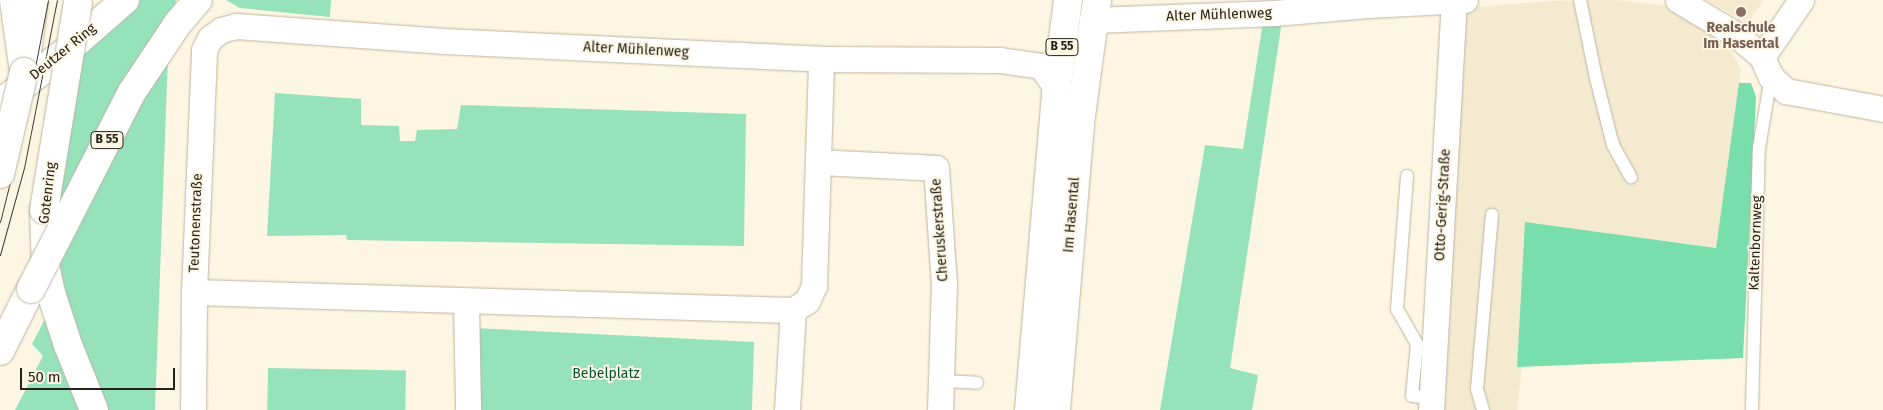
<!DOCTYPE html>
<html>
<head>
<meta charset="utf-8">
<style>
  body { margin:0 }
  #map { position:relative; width:1883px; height:410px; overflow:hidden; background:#fdf6e3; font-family:"Fira Sans",sans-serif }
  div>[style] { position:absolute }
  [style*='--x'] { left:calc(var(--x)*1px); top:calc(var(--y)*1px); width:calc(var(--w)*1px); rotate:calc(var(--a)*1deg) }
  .built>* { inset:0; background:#f3ead0 }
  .green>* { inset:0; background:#96e3bb; transform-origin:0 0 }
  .forest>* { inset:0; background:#78deac }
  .roads { filter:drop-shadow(0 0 1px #bcb6a4) drop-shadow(0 0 1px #bcb6a4) }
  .lane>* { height:12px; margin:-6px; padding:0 6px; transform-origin:6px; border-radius:6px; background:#fff }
  .street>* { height:25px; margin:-12.5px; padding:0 12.5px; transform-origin:12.5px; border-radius:12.5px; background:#fff }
  .secondary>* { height:28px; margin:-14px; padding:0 14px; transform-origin:14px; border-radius:14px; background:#fff }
  .primary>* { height:28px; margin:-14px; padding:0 14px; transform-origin:14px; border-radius:14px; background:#fff }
  .highway>* { height:28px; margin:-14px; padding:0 14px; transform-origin:14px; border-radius:14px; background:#fff }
  .tram>* { height:1px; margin:-0.5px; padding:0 0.5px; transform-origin:0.5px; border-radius:0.5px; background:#3e3c33 }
  .bridges { filter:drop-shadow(0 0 1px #bcb6a4) drop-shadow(0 0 1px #bcb6a4) }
  .secondary-bridge>* { height:28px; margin:-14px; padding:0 14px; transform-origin:14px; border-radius:14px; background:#fff }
  .primary-bridge>* { height:28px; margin:-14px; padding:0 14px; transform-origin:14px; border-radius:14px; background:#fff }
  .dots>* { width:14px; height:14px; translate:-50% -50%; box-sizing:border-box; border:2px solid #fdf6e3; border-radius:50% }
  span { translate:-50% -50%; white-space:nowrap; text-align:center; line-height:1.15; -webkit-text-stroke:4px #fdf6e3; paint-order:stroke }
  .shield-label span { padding:1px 4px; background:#fdf6e3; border:1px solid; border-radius:4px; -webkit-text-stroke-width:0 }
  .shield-label { font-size:12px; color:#24221b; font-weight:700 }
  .street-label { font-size:14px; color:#24221b }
  .education-label { font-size:14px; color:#785e54; font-weight:700 }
  .park-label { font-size:14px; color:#005738 }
  .scale { position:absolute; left:20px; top:368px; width:155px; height:22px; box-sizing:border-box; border:2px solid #24221b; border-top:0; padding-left:6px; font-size:15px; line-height:18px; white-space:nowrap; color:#24221b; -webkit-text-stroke:4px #fdf6e3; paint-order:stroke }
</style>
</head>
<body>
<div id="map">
  <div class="built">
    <i style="clip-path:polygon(1615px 0,1668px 6px,1726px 42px,1741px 69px,1716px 248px,1526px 222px,1517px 367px,1522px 366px,1517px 410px,1437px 410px,1461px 8px,1554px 1px)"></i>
    <i style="clip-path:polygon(1707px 0,1764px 0,1747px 23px)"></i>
  </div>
  <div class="green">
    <i style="clip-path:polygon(139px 0,176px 0,169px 29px,155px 410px,104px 410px,66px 295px,60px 267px,61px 189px,84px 48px)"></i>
    <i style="clip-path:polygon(226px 0,331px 0,330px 17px,240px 8px)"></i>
    <i style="clip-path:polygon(1282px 21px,1230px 368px,1258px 375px,1252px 410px,1160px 410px,1205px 145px,1243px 149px,1263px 22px)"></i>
    <i style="clip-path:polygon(275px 93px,361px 99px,361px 125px,399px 126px,400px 141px,415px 141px,417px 130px,457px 129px,461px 105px,746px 114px,744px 246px,347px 240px,346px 235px,267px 236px)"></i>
    <i style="clip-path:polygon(45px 319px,81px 410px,15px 410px,43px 356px,32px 344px)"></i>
    <i style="clip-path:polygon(473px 328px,754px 342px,752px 410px,471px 410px)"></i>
    <i style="left:268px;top:368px;width:138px;height:42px;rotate:1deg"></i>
  </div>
  <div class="forest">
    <i style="clip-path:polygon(1739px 83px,1751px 83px,1756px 97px,1743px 358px,1517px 367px,1525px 222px,1716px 248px)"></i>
  </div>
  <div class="roads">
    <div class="lane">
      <i style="--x:1580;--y:0;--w:80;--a:78.4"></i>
      <i style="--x:1596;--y:78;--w:69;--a:75.8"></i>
      <i style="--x:1613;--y:145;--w:37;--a:61"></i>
      <i style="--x:1407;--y:176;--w:133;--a:94.3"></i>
      <i style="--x:1397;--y:309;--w:40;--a:60.3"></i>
      <i style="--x:1417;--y:344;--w:52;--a:95.5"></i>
      <i style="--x:1412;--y:396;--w:20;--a:6"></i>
      <i style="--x:943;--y:381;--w:34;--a:3"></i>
      <i style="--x:1483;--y:410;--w:22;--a:-106"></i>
      <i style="--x:1477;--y:389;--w:175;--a:-85.1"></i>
      <i style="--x:1752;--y:410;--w:262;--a:-88.5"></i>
      <i style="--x:1759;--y:148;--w:72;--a:-80.4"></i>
    </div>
    <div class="street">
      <i style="--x:1678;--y:0;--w:66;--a:30.8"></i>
      <i style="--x:1735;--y:34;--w:35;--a:40"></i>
      <i style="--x:1762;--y:57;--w:22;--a:66"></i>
      <i style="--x:1771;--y:77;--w:21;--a:43"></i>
      <i style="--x:1786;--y:91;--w:99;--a:10.5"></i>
      <i style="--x:1094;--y:20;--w:181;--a:-2.2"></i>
      <i style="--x:1275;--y:13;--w:93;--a:-4.9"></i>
      <i style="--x:1368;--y:5;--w:97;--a:-3"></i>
      <i style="--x:1762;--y:57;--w:69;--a:-55.6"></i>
      <i style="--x:818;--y:162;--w:118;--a:2.9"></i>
      <i style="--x:936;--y:168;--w:116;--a:86.1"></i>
      <i style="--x:944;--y:284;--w:126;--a:91.8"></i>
      <i style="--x:194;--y:292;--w:599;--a:1.72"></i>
      <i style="--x:466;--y:301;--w:109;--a:88.9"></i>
      <i style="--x:793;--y:310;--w:17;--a:-33"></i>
      <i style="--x:807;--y:301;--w:17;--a:-65"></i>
      <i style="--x:814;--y:286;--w:227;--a:-88.2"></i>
      <i style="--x:193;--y:410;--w:118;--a:-89.5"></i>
      <i style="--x:194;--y:292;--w:242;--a:-87.6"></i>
      <i style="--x:204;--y:50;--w:13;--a:-63"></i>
      <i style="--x:210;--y:38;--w:14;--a:-36"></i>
      <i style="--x:221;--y:30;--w:16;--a:-15"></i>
      <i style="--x:236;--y:26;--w:209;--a:4.1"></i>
      <i style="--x:444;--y:41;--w:377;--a:2.7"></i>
      <i style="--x:821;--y:59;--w:179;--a:0.3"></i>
      <i style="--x:1000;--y:60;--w:41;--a:8.3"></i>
      <i style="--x:1041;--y:66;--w:24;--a:55"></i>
      <i style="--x:787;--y:410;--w:100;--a:-86.6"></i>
      <i style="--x:1431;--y:410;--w:410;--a:-86.8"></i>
    </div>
    <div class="secondary">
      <i style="--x:26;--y:58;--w:59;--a:-82.1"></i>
      <i style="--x:44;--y:210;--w:60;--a:88.1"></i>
      <i style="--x:46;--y:270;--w:24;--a:78"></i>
      <i style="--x:51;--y:293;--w:55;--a:71.9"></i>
      <i style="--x:68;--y:345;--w:70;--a:68.2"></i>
      <i style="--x:1029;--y:410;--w:317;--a:-85.1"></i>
      <i style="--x:1056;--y:410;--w:288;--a:-85.2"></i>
      <i style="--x:1080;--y:123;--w:104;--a:-82.3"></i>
    </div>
    <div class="primary">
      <i style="--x:14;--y:0;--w:73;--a:82.1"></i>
      <i style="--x:0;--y:351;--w:69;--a:-63.4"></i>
    </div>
    <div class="highway">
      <i style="--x:1094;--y:20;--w:20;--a:-81"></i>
      <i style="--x:1056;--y:94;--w:95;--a:-82.7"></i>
      <i style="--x:0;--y:104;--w:90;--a:-38.7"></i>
      <i style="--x:70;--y:48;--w:73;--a:-41.1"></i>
    </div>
  </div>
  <div class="tram">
    <i style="--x:0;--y:222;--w:95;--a:-76"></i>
    <i style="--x:23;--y:130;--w:132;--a:-79.1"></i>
    <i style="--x:0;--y:255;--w:90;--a:-74.6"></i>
    <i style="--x:24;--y:168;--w:171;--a:-78.9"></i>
  </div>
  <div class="bridges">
    <div class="secondary-bridge">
      <i style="--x:44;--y:210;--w:210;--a:-80.7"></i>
    </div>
    <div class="primary-bridge">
      <i style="--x:0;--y:174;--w:105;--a:-76.8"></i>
      <i style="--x:31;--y:289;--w:221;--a:-62.9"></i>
      <i style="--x:132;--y:92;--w:83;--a:-56.3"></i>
      <i style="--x:178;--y:23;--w:30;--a:-49"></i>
    </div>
  </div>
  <div class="dots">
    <i style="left:1741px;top:12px;background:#8d6e63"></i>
  </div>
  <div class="shield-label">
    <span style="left:1062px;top:47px">B 55</span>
    <span style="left:107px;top:140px">B 55</span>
  </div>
  <div class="street-label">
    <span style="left:1219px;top:15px;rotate:-2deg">Alter Mühlenweg</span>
    <span style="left:636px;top:50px;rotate:3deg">Alter Mühlenweg</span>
    <span style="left:63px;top:52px;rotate:-39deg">Deutzer Ring</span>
    <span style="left:48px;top:193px;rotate:-83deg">Gotenring</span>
    <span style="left:1443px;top:205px;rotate:-87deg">Otto-Gerig-Straße</span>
    <span style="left:1072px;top:215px;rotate:-85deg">Im Hasental</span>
    <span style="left:196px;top:223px;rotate:-88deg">Teutonenstraße</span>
    <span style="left:940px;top:230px;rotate:-94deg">Cheruskerstraße</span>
    <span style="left:1756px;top:243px;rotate:-88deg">Kaltenbornweg</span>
  </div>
  <div class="education-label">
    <span style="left:1741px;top:36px">Realschule<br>Im Hasental</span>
  </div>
  <div class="park-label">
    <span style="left:606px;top:374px">Bebelplatz</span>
  </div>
  <div class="scale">50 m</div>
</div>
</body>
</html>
